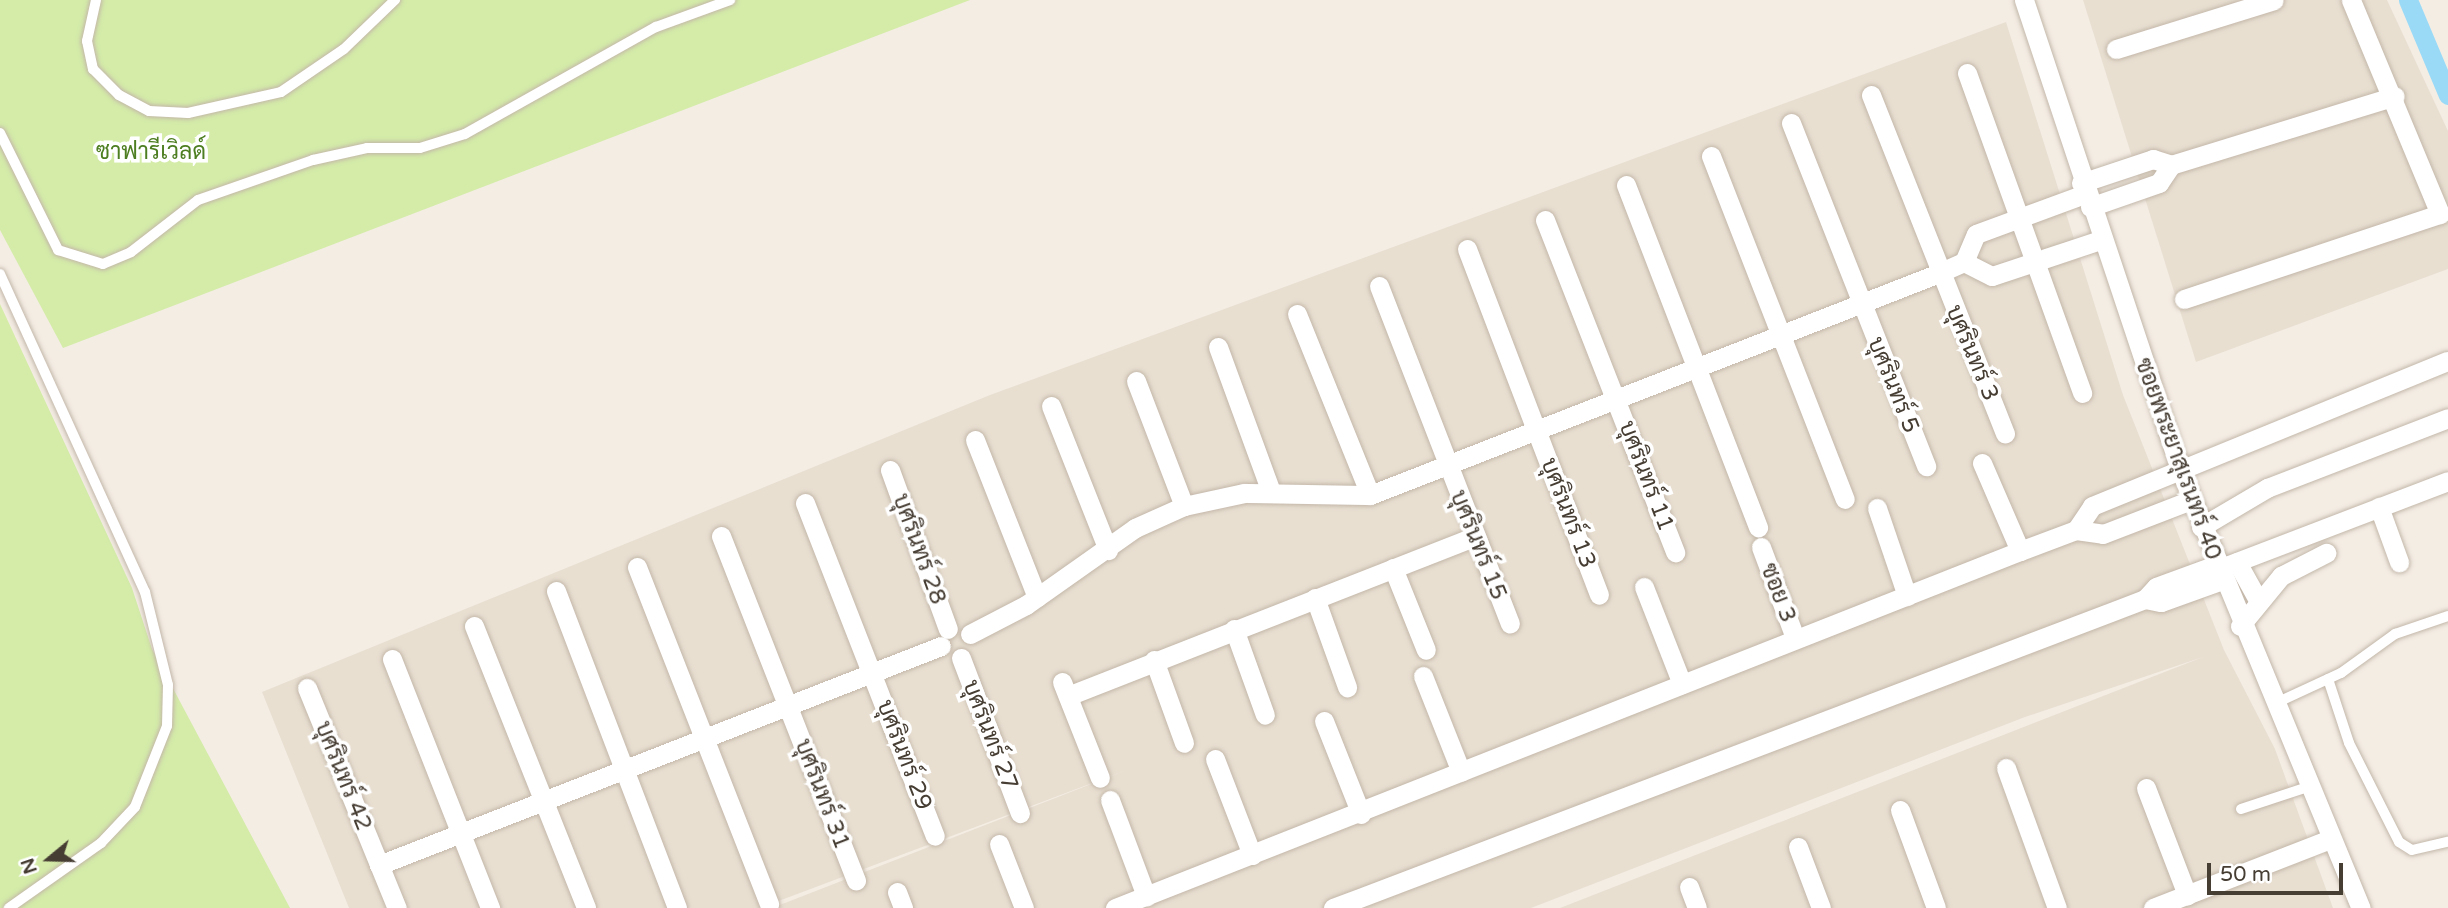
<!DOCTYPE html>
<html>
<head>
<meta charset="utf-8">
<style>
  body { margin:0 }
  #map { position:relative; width:2448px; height:908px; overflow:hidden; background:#f4ede4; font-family:"Varela Round",Sarabun,sans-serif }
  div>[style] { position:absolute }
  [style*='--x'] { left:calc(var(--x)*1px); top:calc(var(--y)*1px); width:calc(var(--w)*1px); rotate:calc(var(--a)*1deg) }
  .residential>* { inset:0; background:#e8dfd1 }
  .green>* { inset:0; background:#d4eca8 }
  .canal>* { height:19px; margin:-9.5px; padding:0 9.5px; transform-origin:9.5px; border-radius:9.5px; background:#9adaf7 }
  .roads { filter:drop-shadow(0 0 2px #c3b7a9) drop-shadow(0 0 2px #c3b7a9) }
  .lane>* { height:10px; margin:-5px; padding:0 5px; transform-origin:5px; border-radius:5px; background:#fff }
  .street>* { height:19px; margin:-9.5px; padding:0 9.5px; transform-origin:9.5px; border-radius:9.5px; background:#fff }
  span { translate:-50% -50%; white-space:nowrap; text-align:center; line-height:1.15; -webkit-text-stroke:7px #fff; paint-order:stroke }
  .park-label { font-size:23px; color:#4d7e21 }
  .street-label { font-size:23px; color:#463d33 }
  .north { position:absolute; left:14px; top:824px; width:70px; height:70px; -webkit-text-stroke:5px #fff; paint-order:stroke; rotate:251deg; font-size:19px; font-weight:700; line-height:28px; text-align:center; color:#463d33 }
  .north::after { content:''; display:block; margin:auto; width:24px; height:32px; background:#463d33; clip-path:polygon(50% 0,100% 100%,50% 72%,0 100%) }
  .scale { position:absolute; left:2207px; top:863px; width:136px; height:32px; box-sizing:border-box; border:4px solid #463d33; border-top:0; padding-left:9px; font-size:21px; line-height:24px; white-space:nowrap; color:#463d33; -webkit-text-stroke:5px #fff; paint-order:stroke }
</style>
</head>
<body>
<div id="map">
  <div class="residential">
    <i style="clip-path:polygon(2083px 0,2387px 0,2448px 131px,2448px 269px,2196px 362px)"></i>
    <i style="clip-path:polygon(2006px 22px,2123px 395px,2224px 650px,2275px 749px,2333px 908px,1560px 908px,2203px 657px,2025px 717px,1531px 908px,772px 908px,1127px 770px,760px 908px,349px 908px,262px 692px,990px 395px)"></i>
  </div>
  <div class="green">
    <i style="clip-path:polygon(0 0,970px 0,63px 348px,0 230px)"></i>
    <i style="clip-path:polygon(0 304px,132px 588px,152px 649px,290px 908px,0 908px)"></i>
  </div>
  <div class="canal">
    <i style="--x:2408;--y:0;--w:103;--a:67.2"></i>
  </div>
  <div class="roads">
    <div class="lane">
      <i style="--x:96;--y:0;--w:42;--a:102.4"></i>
      <i style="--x:87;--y:41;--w:29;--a:78"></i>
      <i style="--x:93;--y:69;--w:37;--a:45"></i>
      <i style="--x:119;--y:95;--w:34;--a:28"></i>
      <i style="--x:149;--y:111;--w:39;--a:3"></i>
      <i style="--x:188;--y:113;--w:95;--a:-12.7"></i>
      <i style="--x:281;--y:92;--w:76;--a:-34.3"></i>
      <i style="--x:344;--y:49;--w:71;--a:-43.9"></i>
      <i style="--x:0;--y:133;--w:131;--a:63.6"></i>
      <i style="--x:58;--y:250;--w:47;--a:17.3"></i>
      <i style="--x:103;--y:264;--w:30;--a:-23"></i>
      <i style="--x:131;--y:252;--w:85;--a:-37.8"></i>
      <i style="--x:198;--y:200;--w:122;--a:-19.2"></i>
      <i style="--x:313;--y:160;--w:55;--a:-12.5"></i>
      <i style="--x:367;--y:148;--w:53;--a:0"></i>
      <i style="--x:420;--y:148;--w:47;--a:-17.3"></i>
      <i style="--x:465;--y:134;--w:219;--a:-29.3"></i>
      <i style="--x:656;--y:27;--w:79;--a:-20"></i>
      <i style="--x:0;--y:274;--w:349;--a:65.5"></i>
      <i style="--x:145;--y:592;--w:96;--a:76.1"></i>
      <i style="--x:168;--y:685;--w:41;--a:91.4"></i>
      <i style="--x:167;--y:726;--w:87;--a:111.6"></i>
      <i style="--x:135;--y:807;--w:50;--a:133.4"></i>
      <i style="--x:101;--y:843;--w:113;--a:144.8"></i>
      <i style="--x:2328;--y:679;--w:67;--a:71.8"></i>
      <i style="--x:2349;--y:743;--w:111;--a:63.2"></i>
      <i style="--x:2399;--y:842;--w:15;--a:32"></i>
      <i style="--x:2412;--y:850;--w:37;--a:-13"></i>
      <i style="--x:2276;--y:703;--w:72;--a:-24.8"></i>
      <i style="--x:2341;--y:673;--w:67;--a:-35.8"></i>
      <i style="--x:2395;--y:634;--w:56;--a:-18.8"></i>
      <i style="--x:2241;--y:809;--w:71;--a:-18.2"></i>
    </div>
    <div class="street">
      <i style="--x:2024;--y:0;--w:492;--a:71.6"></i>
      <i style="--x:2179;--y:467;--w:477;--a:67.6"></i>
      <i style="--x:2116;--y:49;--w:165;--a:-17.2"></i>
      <i style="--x:1967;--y:73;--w:340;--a:70.2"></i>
      <i style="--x:1871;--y:95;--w:364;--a:68.4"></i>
      <i style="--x:1791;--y:123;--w:369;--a:68.5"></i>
      <i style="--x:1711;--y:156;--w:368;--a:68.7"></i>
      <i style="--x:2081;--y:183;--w:76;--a:-18.4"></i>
      <i style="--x:2153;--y:159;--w:19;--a:18"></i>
      <i style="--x:2171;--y:165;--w:234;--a:-17.1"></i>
      <i style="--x:1626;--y:185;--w:367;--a:68.9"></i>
      <i style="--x:2090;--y:207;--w:73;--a:-19.2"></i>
      <i style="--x:2159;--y:183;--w:22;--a:-56"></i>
      <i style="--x:1545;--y:220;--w:357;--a:68.6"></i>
      <i style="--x:1467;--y:249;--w:370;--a:69.1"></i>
      <i style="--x:1964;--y:262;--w:31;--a:27"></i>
      <i style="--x:1992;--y:276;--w:114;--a:-18.4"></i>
      <i style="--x:1379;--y:286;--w:362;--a:68.8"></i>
      <i style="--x:2184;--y:299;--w:270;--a:-18.4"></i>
      <i style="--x:2440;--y:214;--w:232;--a:-112.6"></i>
      <i style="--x:1297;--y:314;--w:195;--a:68"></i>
      <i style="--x:1218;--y:347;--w:154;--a:69.9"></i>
      <i style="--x:1136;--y:381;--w:134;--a:69"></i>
      <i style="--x:1051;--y:406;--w:155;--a:68.4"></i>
      <i style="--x:975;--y:440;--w:169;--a:68.5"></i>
      <i style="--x:1982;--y:463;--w:96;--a:66.6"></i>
      <i style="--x:890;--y:470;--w:169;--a:70"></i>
      <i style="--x:805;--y:503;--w:357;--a:68.7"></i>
      <i style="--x:2379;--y:507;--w:59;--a:70"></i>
      <i style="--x:1877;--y:508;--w:93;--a:71.2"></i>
      <i style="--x:2201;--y:527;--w:77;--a:-30.6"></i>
      <i style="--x:2267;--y:488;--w:194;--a:-21.1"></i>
      <i style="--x:2076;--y:530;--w:29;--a:-56"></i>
      <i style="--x:2092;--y:506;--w:384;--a:-22.2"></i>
      <i style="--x:721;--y:536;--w:370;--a:68.6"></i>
      <i style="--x:1761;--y:547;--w:97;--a:69.5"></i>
      <i style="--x:2237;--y:562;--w:43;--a:61.1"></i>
      <i style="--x:637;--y:567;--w:362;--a:68.6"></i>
      <i style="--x:1393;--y:568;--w:88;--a:68.1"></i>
      <i style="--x:2218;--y:569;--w:246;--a:-20.9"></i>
      <i style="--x:1644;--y:587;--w:104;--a:68.6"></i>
      <i style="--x:556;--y:591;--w:339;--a:69.1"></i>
      <i style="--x:1315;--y:598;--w:95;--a:70.2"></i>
      <i style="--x:2145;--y:599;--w:16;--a:11"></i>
      <i style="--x:2161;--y:602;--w:65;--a:-19.8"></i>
      <i style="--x:474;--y:626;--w:303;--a:68.3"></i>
      <i style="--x:2240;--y:626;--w:65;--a:-50.6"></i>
      <i style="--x:2281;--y:576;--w:51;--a:-27.1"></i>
      <i style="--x:1234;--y:629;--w:91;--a:70.2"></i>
      <i style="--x:970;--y:634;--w:63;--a:-27.4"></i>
      <i style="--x:1026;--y:605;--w:133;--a:-35.2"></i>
      <i style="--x:1135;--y:528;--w:54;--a:-24.2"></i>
      <i style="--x:1184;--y:506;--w:61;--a:-12.2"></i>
      <i style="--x:1244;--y:493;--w:126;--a:0.9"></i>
      <i style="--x:1370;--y:495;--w:611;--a:-21.31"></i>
      <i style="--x:1939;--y:273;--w:27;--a:-24"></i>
      <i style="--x:1964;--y:262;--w:30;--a:-67"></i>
      <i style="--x:1976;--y:234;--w:116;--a:-20.2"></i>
      <i style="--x:961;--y:658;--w:166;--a:69.2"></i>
      <i style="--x:392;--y:659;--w:268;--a:68.5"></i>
      <i style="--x:1154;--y:660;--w:88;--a:70.1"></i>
      <i style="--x:1423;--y:676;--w:103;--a:68.4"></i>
      <i style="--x:1062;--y:682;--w:103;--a:68.4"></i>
      <i style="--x:307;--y:688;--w:238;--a:67.8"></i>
      <i style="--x:1068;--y:696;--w:436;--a:-21.4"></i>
      <i style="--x:1324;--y:721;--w:100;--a:68.3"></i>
      <i style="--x:1215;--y:759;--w:103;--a:68.9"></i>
      <i style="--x:2006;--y:768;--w:149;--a:70"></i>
      <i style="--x:2146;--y:788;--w:115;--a:69"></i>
      <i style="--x:1110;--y:800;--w:103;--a:69.4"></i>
      <i style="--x:1900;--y:810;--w:104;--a:69.8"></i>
      <i style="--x:999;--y:844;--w:69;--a:68.7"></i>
      <i style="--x:1798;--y:847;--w:65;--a:69.3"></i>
      <i style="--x:379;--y:865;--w:603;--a:-21.29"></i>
      <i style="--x:1689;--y:887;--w:22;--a:69"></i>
      <i style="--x:897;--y:892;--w:17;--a:69"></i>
      <i style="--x:1115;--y:908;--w:973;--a:-21.53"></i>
      <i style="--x:2020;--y:551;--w:60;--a:-20.6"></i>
      <i style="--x:2076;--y:530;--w:27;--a:8"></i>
      <i style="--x:2103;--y:534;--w:94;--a:-21.1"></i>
      <i style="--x:1333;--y:908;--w:869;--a:-20.83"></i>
      <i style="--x:2145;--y:599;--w:16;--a:-47"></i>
      <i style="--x:2156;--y:587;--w:64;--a:-20.1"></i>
      <i style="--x:2153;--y:908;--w:190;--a:-21.3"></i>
    </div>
  </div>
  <div class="park-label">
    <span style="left:151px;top:152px">ซาฟารีเวิลด์</span>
  </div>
  <div class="street-label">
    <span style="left:1972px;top:353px;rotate:67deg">บุศรินทร์ 3</span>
    <span style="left:1893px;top:385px;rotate:68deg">บุศรินทร์ 5</span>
    <span style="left:2178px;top:459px;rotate:70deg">ซอยพระยาสุเรนทร์ 40</span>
    <span style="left:1646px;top:476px;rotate:69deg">บุศรินทร์ 11</span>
    <span style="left:1568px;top:513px;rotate:69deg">บุศรินทร์ 13</span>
    <span style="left:1478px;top:545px;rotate:68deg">บุศรินทร์ 15</span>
    <span style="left:919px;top:549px;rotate:70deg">บุศรินทร์ 28</span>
    <span style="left:1778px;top:593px;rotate:69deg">ซอย 3</span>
    <span style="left:990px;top:735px;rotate:69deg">บุศรินทร์ 27</span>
    <span style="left:904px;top:755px;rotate:69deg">บุศรินทร์ 29</span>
    <span style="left:343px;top:776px;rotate:68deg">บุศรินทร์ 42</span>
    <span style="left:822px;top:794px;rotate:69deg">บุศรินทร์ 31</span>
  </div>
  <div class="north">N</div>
  <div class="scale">50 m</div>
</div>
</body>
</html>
